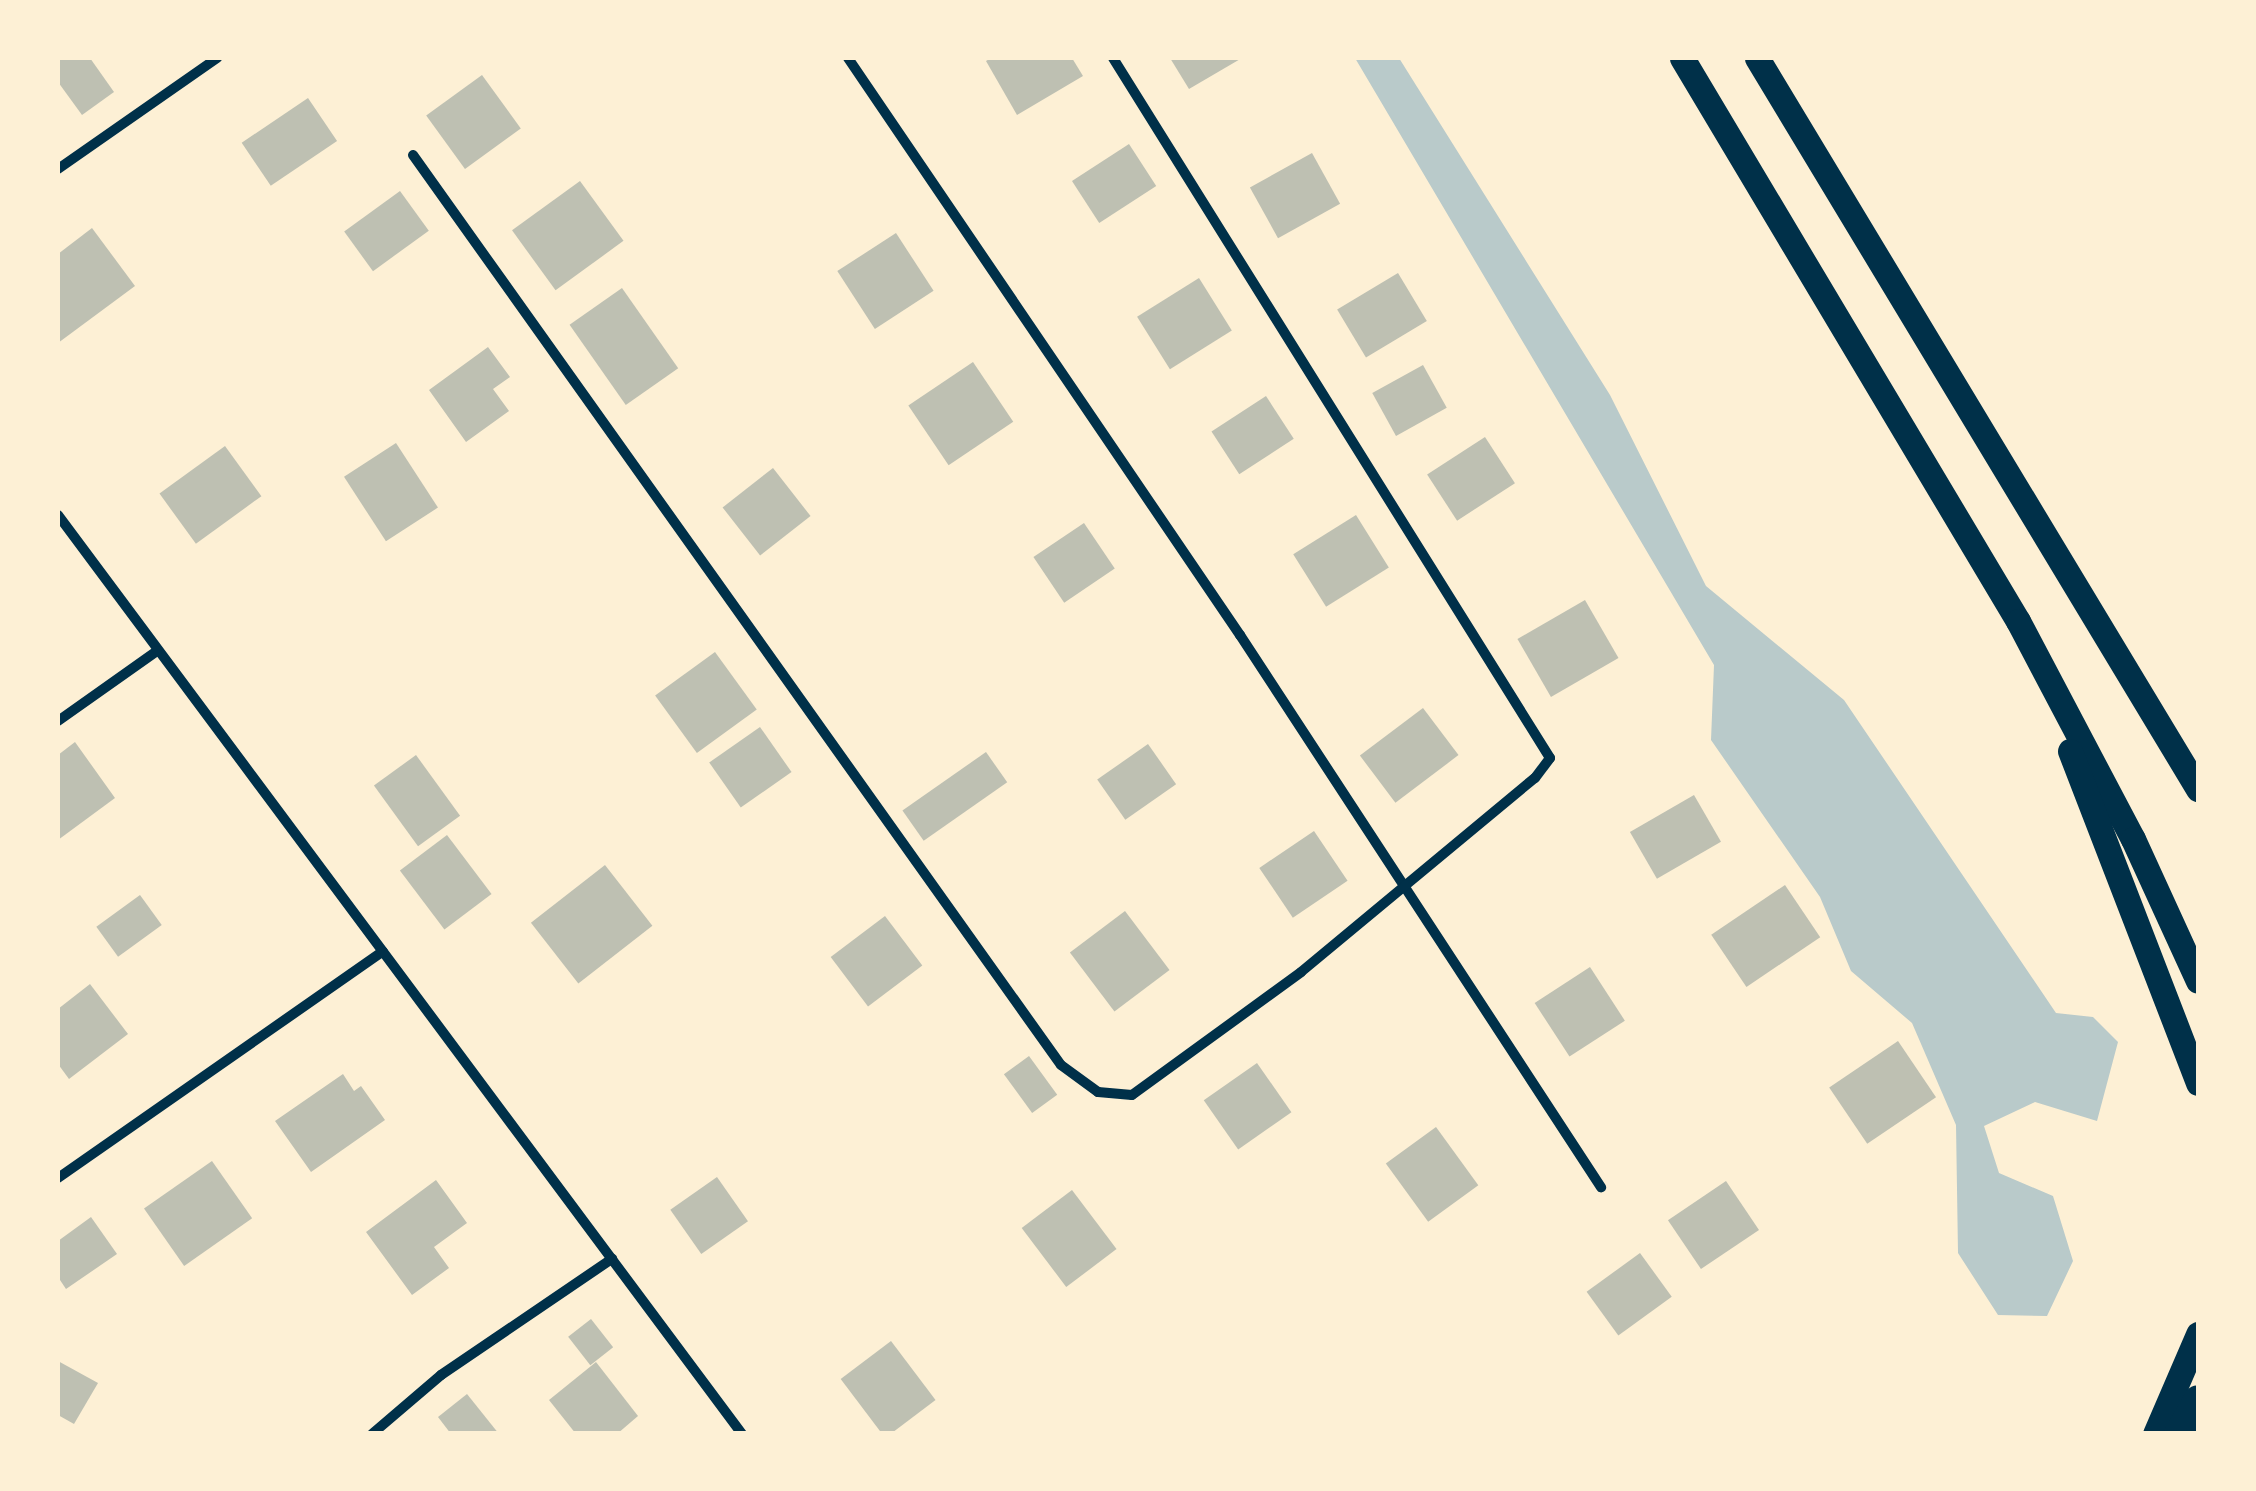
<!DOCTYPE html>
<html>
<head>
<meta charset="utf-8">
<style>
  body { margin:0 }
  #map { position:relative; width:2256px; height:1491px; overflow:hidden; background:#fdf0d5; font-family:"Exo 2",sans-serif }
  div>[style] { position:absolute }
  [style*='--x'] { left:calc(var(--x)*1px); top:calc(var(--y)*1px); width:calc(var(--w)*1px); rotate:calc(var(--a)*1deg) }
  .green>* { inset:0; background:#b9caca }
  .building>* { inset:0; background:#bec0b2; transform-origin:0 0 }
  .minor>* { height:10px; margin:-5px; padding:0 5px; transform-origin:5px; border-radius:5px; background:#003049 }
  .primary>* { height:25px; margin:-12.5px; padding:0 12.5px; transform-origin:12.5px; border-radius:12.5px; background:#003049 }
  .trunk>* { height:28px; margin:-14px; padding:0 14px; transform-origin:14px; border-radius:14px; background:#003049 }
  span { translate:-50% -50%; white-space:nowrap; text-align:center; line-height:1.15; -webkit-text-stroke:10px #fdf0d5; paint-order:stroke }
  .frame { position:absolute; inset:0; border:60px solid #fdf0d5; pointer-events:none }
</style>
</head>
<body>
<div id="map">
  <div class="green">
    <i style="clip-path:polygon(1355px 58px,1399px 58px,1610px 395px,1706px 586px,1844px 700px,2056px 1013px,2093px 1017px,2118px 1042px,2097px 1121px,2035px 1102px,1984px 1126px,1999px 1173px,2053px 1196px,2073px 1261px,2047px 1316px,1998px 1315px,1958px 1253px,1956px 1125px,1912px 1023px,1851px 971px,1820px 897px,1711px 740px,1714px 665px)"></i>
  </div>
  <div class="building">
    <i style="clip-path:polygon(58px 58px,90px 58px,114px 92px,82px 115px,58px 82px)"></i>
    <i style="clip-path:polygon(991px 58px,1072px 58px,1083px 76px,1017px 115px,986px 61px)"></i>
    <i style="clip-path:polygon(1170px 58px,1242px 58px,1189px 89px)"></i>
    <i style="left:482px;top:75px;width:66px;height:69px;rotate:54deg"></i>
    <i style="left:308px;top:98px;width:52px;height:80px;rotate:56deg"></i>
    <i style="left:1129px;top:144px;width:50px;height:68px;rotate:57deg"></i>
    <i style="left:1312px;top:153px;width:58px;height:71px;rotate:61deg"></i>
    <i style="left:580px;top:181px;width:74px;height:84px;rotate:54deg"></i>
    <i style="left:400px;top:191px;width:49px;height:69px;rotate:54deg"></i>
    <i style="clip-path:polygon(92px 228px,135px 286px,58px 343px,58px 254px)"></i>
    <i style="left:896px;top:233px;width:69px;height:70px;rotate:57deg"></i>
    <i style="left:1398px;top:273px;width:56px;height:71px;rotate:59deg"></i>
    <i style="left:1199px;top:278px;width:62px;height:73px;rotate:58deg"></i>
    <i style="left:622px;top:288px;width:98px;height:64px;rotate:55deg"></i>
    <i style="clip-path:polygon(488px 347px,510px 377px,493px 389px,509px 411px,466px 442px,429px 390px)"></i>
    <i style="left:973px;top:362px;width:72px;height:78px;rotate:56deg"></i>
    <i style="left:1423px;top:365px;width:49px;height:58px;rotate:61deg"></i>
    <i style="left:1266px;top:396px;width:51px;height:65px;rotate:57deg"></i>
    <i style="left:1485px;top:437px;width:55px;height:69px;rotate:57deg"></i>
    <i style="left:396px;top:443px;width:77px;height:62px;rotate:57deg"></i>
    <i style="left:225px;top:446px;width:62px;height:81px;rotate:54deg"></i>
    <i style="left:773px;top:468px;width:61px;height:64px;rotate:52deg"></i>
    <i style="left:1356px;top:515px;width:62px;height:74px;rotate:58deg"></i>
    <i style="left:1084px;top:523px;width:55px;height:61px;rotate:56deg"></i>
    <i style="left:1585px;top:600px;width:67px;height:78px;rotate:60deg"></i>
    <i style="left:715px;top:652px;width:71px;height:74px;rotate:54deg"></i>
    <i style="left:1423px;top:708px;width:59px;height:79px;rotate:53deg"></i>
    <i style="left:760px;top:727px;width:55px;height:62px;rotate:55deg"></i>
    <i style="clip-path:polygon(75px 742px,115px 798px,58px 840px,58px 755px)"></i>
    <i style="left:1148px;top:744px;width:49px;height:62px;rotate:55deg"></i>
    <i style="left:986px;top:752px;width:37px;height:102px;rotate:55deg"></i>
    <i style="left:416px;top:755px;width:75px;height:52px;rotate:54deg"></i>
    <i style="left:1694px;top:795px;width:54px;height:74px;rotate:60deg"></i>
    <i style="left:1314px;top:831px;width:60px;height:66px;rotate:56deg"></i>
    <i style="left:447px;top:835px;width:74px;height:59px;rotate:53deg"></i>
    <i style="left:605px;top:865px;width:77px;height:94px;rotate:52deg"></i>
    <i style="left:1785px;top:885px;width:63px;height:89px;rotate:56deg"></i>
    <i style="left:140px;top:895px;width:37px;height:54px;rotate:54deg"></i>
    <i style="left:1125px;top:911px;width:74px;height:69px;rotate:53deg"></i>
    <i style="left:885px;top:916px;width:62px;height:68px;rotate:53deg"></i>
    <i style="left:1590px;top:967px;width:64px;height:66px;rotate:57deg"></i>
    <i style="clip-path:polygon(90px 984px,128px 1034px,69px 1079px,58px 1064px,58px 1009px)"></i>
    <i style="left:1898px;top:1041px;width:68px;height:83px;rotate:56deg"></i>
    <i style="left:1029px;top:1056px;width:48px;height:31px;rotate:54deg"></i>
    <i style="left:1257px;top:1063px;width:60px;height:65px;rotate:55deg"></i>
    <i style="clip-path:polygon(343px 1074px,354px 1091px,361px 1086px,385px 1120px,311px 1172px,275px 1121px)"></i>
    <i style="left:1436px;top:1127px;width:72px;height:62px;rotate:54deg"></i>
    <i style="left:212px;top:1161px;width:70px;height:83px;rotate:55deg"></i>
    <i style="left:717px;top:1177px;width:54px;height:57px;rotate:55deg"></i>
    <i style="clip-path:polygon(436px 1180px,467px 1223px,434px 1247px,449px 1268px,412px 1295px,366px 1232px)"></i>
    <i style="left:1726px;top:1181px;width:59px;height:70px;rotate:56deg"></i>
    <i style="left:1072px;top:1190px;width:74px;height:63px;rotate:53deg"></i>
    <i style="clip-path:polygon(91px 1217px,117px 1254px,66px 1289px,58px 1277px,58px 1241px)"></i>
    <i style="left:1640px;top:1253px;width:54px;height:66px;rotate:54deg"></i>
    <i style="left:591px;top:1319px;width:36px;height:29px;rotate:52deg"></i>
    <i style="left:891px;top:1341px;width:74px;height:63px;rotate:53deg"></i>
    <i style="clip-path:polygon(58px 1361px,98px 1383px,74px 1424px,58px 1415px)"></i>
    <i style="clip-path:polygon(596px 1362px,638px 1416px,617px 1434px,576px 1434px,549px 1400px)"></i>
    <i style="clip-path:polygon(467px 1394px,499px 1434px,451px 1434px,438px 1417px)"></i>
  </div>
  <div class="minor">
    <i style="--x:848;--y:58;--w:698;--a:55.81"></i>
    <i style="--x:1240;--y:635;--w:660;--a:56.82"></i>
    <i style="--x:413;--y:155;--w:1117;--a:54.55"></i>
    <i style="--x:1061;--y:1065;--w:46;--a:36.1"></i>
    <i style="--x:1098;--y:1092;--w:34;--a:5"></i>
    <i style="--x:1132;--y:1095;--w:209;--a:-36"></i>
    <i style="--x:1301;--y:972;--w:304;--a:-39.7"></i>
    <i style="--x:1535;--y:778;--w:25;--a:-53"></i>
    <i style="--x:1550;--y:758;--w:825;--a:-121.98"></i>
    <i style="--x:58;--y:169;--w:194;--a:-34.9"></i>
    <i style="--x:58;--y:515;--w:1146;--a:53.34"></i>
    <i style="--x:58;--y:721;--w:121;--a:-35.3"></i>
    <i style="--x:58;--y:1178;--w:396;--a:-34.9"></i>
    <i style="--x:372;--y:1434;--w:91;--a:-40.5"></i>
    <i style="--x:441;--y:1375;--w:207;--a:-34.2"></i>
  </div>
  <div class="primary">
    <i style="--x:1682;--y:58;--w:656;--a:59.17"></i>
    <i style="--x:2018;--y:621;--w:246;--a:62.2"></i>
    <i style="--x:2133;--y:839;--w:156;--a:65.4"></i>
    <i style="--x:1757;--y:58;--w:854;--a:58.9"></i>
    <i style="--x:2070;--y:751;--w:356;--a:68.9"></i>
    <i style="--x:2155;--y:1434;--w:109;--a:-66.7"></i>
  </div>
  <div class="trunk">
    <i style="--x:2178;--y:1434;--w:40;--a:-60.3"></i>
  </div>
  <div class="frame"></div>
</div>
</body>
</html>
